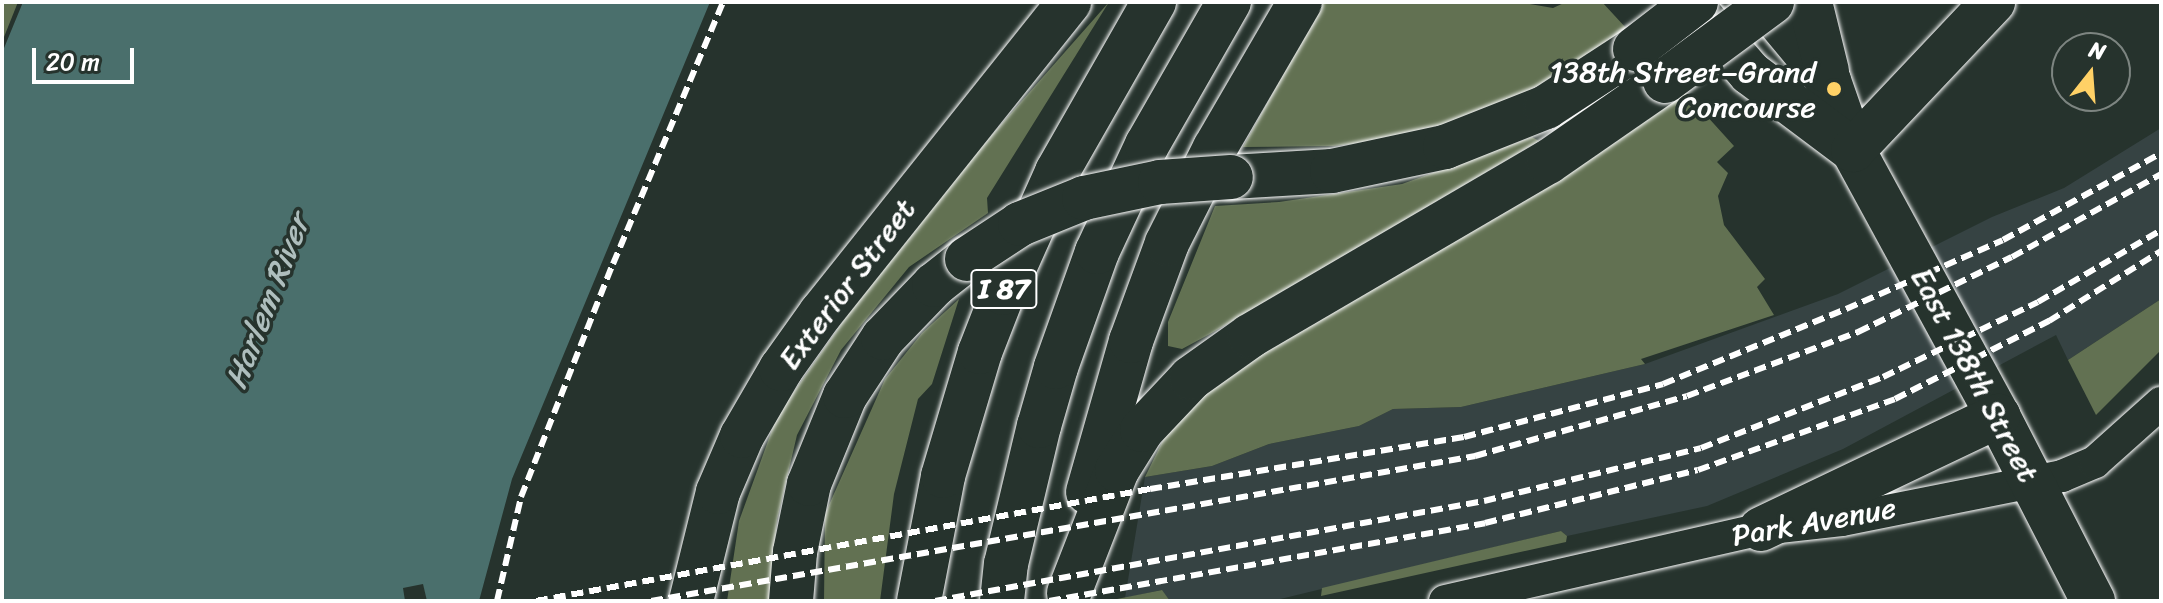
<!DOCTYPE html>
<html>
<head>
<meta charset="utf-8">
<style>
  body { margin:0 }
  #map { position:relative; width:2163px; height:603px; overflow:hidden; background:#26332d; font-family:Sriracha,sans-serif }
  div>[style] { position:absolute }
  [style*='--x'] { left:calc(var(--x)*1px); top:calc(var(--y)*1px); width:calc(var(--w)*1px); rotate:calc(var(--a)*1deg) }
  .built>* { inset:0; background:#364343 }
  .green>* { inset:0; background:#627152 }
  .water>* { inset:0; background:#4a6f6c }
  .pier>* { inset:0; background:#26332d }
  .roads { filter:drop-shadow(0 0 2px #fff) drop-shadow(0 0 2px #fff) }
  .minor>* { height:32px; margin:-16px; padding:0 16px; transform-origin:16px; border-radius:16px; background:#26332d }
  .secondary>* { height:44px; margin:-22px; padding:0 22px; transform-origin:22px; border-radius:22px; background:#26332d }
  .primary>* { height:44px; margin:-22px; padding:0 22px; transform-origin:22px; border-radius:22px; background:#26332d }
  .motorway>* { height:44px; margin:-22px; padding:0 22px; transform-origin:22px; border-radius:22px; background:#26332d }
  .rail>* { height:6px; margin-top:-3px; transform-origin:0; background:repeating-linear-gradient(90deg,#fff 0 12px,transparent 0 18px) }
  .bridges { filter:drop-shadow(0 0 2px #fff) drop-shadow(0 0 2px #fff) }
  .motorway-bridge>* { height:44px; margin:-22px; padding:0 22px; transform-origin:22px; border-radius:22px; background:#26332d }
  .dots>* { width:22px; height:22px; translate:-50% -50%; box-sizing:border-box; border:4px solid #26332d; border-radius:50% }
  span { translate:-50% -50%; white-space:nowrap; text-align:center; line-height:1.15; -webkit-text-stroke:7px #26332d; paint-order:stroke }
  .shield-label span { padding:2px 6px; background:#26332d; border:2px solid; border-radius:6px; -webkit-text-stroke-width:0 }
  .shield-label { font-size:28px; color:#fff; font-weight:700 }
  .poi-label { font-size:30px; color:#fff }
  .right { translate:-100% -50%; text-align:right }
  .street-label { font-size:30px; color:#fff }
  .water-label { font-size:32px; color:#aebebd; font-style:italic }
  .frame { position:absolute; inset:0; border:4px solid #fff; pointer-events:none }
  .north { position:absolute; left:2051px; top:32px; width:80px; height:80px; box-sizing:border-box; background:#26332d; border:2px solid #7d8581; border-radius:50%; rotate:17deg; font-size:22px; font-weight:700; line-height:32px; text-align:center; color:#fff }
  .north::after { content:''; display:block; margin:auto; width:28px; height:36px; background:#ffd166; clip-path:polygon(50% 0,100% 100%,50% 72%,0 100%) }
  .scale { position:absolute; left:32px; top:48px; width:102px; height:36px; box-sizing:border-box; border:4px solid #fff; border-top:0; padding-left:10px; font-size:24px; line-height:28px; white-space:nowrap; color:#fff; -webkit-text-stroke:6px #26332d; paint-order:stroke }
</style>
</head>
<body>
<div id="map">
  <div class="built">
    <i style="clip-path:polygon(2161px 128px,2161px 299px,2068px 360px,2056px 335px,1843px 449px,1707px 506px,1567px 536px,1561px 531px,1272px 601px,1170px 601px,1161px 590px,1125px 598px,1145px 477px,1212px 466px,1269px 444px,1359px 426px,1393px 409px,1461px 407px,1645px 364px,1838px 294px,1992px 217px,2064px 188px)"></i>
  </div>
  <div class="green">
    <i style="clip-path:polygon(2px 2px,18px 2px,2px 42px)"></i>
    <i style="clip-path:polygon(1109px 2px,987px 198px,988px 213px,909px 267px,841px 350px,797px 435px,777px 520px,769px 601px,727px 601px,739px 521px,777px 416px,844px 320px,954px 178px)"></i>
    <i style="clip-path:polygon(1323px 2px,1519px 2px,1553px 8px,1566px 2px,1602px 2px,1626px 28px,1583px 60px,1492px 112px,1376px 141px,1333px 146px,1243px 147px)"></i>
    <i style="clip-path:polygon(1685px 92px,1734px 146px,1717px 162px,1728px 173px,1718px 196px,1724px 225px,1765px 279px,1757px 287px,1774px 315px,1641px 359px,1645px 364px,1461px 407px,1393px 409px,1359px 426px,1269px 444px,1212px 466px,1145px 477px,1166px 434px,1219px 376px)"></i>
    <i style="clip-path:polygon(1532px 137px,1539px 141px,1210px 334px,1182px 349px,1168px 346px,1168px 322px,1215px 206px,1279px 202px,1402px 184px)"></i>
    <i style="clip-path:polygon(959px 299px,932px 384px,918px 399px,894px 494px,880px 601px,824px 601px,825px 514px,885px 379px,922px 333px)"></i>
    <i style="clip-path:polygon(2161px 299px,2161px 350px,2096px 415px,2068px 360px)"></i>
    <i style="clip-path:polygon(1561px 531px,1567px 536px,1566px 542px,1321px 596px,1322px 588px)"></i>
    <i style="clip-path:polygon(1162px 590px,1170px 601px,1111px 601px,1112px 600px)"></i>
  </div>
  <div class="water">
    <i style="clip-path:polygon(23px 2px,710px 2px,512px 479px,479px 601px,2px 601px,2px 53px)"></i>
  </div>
  <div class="pier">
    <i style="clip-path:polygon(423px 584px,427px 601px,405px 601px,403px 588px)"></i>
  </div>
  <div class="roads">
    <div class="minor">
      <i style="--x:1445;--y:601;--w:324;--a:-12.8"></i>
      <i style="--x:1761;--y:529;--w:81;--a:-6.3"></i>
      <i style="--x:1842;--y:520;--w:224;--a:-11.3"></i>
      <i style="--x:2062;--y:476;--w:36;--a:-23"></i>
      <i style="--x:2095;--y:462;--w:89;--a:-41.8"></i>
    </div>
    <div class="secondary">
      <i style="--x:1763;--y:2;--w:103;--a:50.1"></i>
      <i style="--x:1829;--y:81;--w:73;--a:70.8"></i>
      <i style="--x:1853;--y:150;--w:303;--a:61.4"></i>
      <i style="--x:1998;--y:416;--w:208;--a:62.8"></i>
      <i style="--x:1810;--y:2;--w:71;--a:76.2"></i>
      <i style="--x:1697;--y:12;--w:81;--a:49"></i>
      <i style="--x:1750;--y:73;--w:129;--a:36.8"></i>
      <i style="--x:1761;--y:529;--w:263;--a:-25.5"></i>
      <i style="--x:691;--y:601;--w:112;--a:-76.1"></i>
      <i style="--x:718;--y:492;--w:61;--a:-66.8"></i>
      <i style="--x:742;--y:436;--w:78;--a:-59.8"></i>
      <i style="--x:781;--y:369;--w:69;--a:-54.5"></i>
      <i style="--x:821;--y:313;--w:398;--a:-51.4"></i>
    </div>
    <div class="primary">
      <i style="--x:1853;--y:150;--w:204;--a:-46.6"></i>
    </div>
    <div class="motorway">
      <i style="--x:1231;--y:177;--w:101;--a:-3.4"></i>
      <i style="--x:1332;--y:171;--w:116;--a:-12"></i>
      <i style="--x:1445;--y:147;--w:109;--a:-21.6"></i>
      <i style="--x:1546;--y:107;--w:106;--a:-33.1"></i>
      <i style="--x:1088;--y:492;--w:157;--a:-74.1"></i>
      <i style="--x:1131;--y:341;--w:104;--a:-69.8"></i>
      <i style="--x:1167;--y:243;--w:106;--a:-63.2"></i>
      <i style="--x:1215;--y:148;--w:169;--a:-59.8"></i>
      <i style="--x:1069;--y:593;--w:132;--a:-68.7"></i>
      <i style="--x:1117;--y:470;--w:47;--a:-58"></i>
      <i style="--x:1142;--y:430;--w:71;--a:-46.7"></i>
      <i style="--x:1191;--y:378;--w:72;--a:-35.4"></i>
      <i style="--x:1250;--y:336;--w:345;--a:-30.3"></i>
      <i style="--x:1548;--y:162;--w:142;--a:-34.7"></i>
      <i style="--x:791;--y:601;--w:49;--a:-85.3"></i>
      <i style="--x:795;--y:552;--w:69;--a:-78.4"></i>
      <i style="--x:809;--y:484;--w:95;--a:-67.8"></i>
      <i style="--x:845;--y:396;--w:69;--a:-56.8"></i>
      <i style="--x:883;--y:338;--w:74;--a:-46.1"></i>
      <i style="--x:934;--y:285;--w:42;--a:-38.2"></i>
      <i style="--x:919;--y:601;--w:127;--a:-79.1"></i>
      <i style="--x:943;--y:476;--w:129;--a:-73.4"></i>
      <i style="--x:980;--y:352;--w:63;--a:-68.7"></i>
      <i style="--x:1003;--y:293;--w:133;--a:-65.9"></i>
      <i style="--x:1057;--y:172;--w:196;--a:-60.3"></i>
      <i style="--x:1002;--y:601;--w:37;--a:-84"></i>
      <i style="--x:1006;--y:564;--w:142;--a:-76.6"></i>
      <i style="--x:1039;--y:426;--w:61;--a:-73.9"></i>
      <i style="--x:1056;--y:367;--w:122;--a:-70.4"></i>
      <i style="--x:1097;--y:252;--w:118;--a:-65"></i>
      <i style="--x:1147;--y:145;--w:165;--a:-60.2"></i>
    </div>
  </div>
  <div class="rail">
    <i style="--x:497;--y:601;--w:107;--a:-77"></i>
    <i style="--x:521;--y:497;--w:251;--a:-68.5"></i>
    <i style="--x:613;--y:264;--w:284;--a:-67.2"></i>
    <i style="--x:536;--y:601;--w:624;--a:-10.34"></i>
    <i style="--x:1150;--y:489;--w:318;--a:-9.4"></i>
    <i style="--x:1464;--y:437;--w:206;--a:-14.9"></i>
    <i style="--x:1663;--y:384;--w:198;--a:-22.3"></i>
    <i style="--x:1846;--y:309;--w:171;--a:-23.7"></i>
    <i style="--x:2003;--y:240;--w:180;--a:-28.8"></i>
    <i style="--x:651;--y:601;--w:837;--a:-9.98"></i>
    <i style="--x:1475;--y:456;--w:220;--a:-15.8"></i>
    <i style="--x:1687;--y:396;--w:183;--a:-20.5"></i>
    <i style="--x:1858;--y:332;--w:171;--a:-26"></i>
    <i style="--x:2012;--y:257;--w:171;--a:-29.1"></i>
    <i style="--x:935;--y:601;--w:558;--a:-10.32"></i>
    <i style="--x:1484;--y:501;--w:223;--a:-13.7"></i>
    <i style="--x:1701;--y:448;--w:195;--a:-21.3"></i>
    <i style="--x:1883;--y:377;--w:172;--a:-25.8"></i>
    <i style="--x:2038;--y:302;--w:143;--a:-30.3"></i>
    <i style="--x:1049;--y:601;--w:443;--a:-10.1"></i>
    <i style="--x:1485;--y:523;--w:219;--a:-14"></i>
    <i style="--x:1698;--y:470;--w:209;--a:-19.8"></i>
    <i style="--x:1895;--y:399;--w:173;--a:-26.9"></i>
    <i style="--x:2049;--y:321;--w:132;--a:-32"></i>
  </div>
  <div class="bridges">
    <div class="motorway-bridge">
      <i style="--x:1635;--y:49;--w:77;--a:-37.6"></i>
      <i style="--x:1665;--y:81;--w:133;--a:-36.4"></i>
      <i style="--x:967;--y:259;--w:64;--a:-33.4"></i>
      <i style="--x:1020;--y:224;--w:69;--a:-22.1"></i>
      <i style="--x:1084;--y:198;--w:78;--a:-11.9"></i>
      <i style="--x:1160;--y:182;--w:71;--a:-4"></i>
    </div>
  </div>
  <div class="dots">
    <i style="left:1834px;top:89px;background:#ffd166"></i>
  </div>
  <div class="shield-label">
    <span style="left:1004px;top:289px">I 87</span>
  </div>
  <div class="poi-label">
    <span class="right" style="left:1816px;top:89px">138th Street–Grand<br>Concourse</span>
  </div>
  <div class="street-label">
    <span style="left:847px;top:284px;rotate:-53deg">Exterior Street</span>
    <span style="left:1975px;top:375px;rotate:62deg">East 138th Street</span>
    <span style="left:1814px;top:522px;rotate:-10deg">Park Avenue</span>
  </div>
  <div class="water-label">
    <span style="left:268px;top:302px;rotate:-69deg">Harlem River</span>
  </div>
  <div class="frame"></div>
  <div class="north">N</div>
  <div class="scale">20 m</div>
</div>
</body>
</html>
